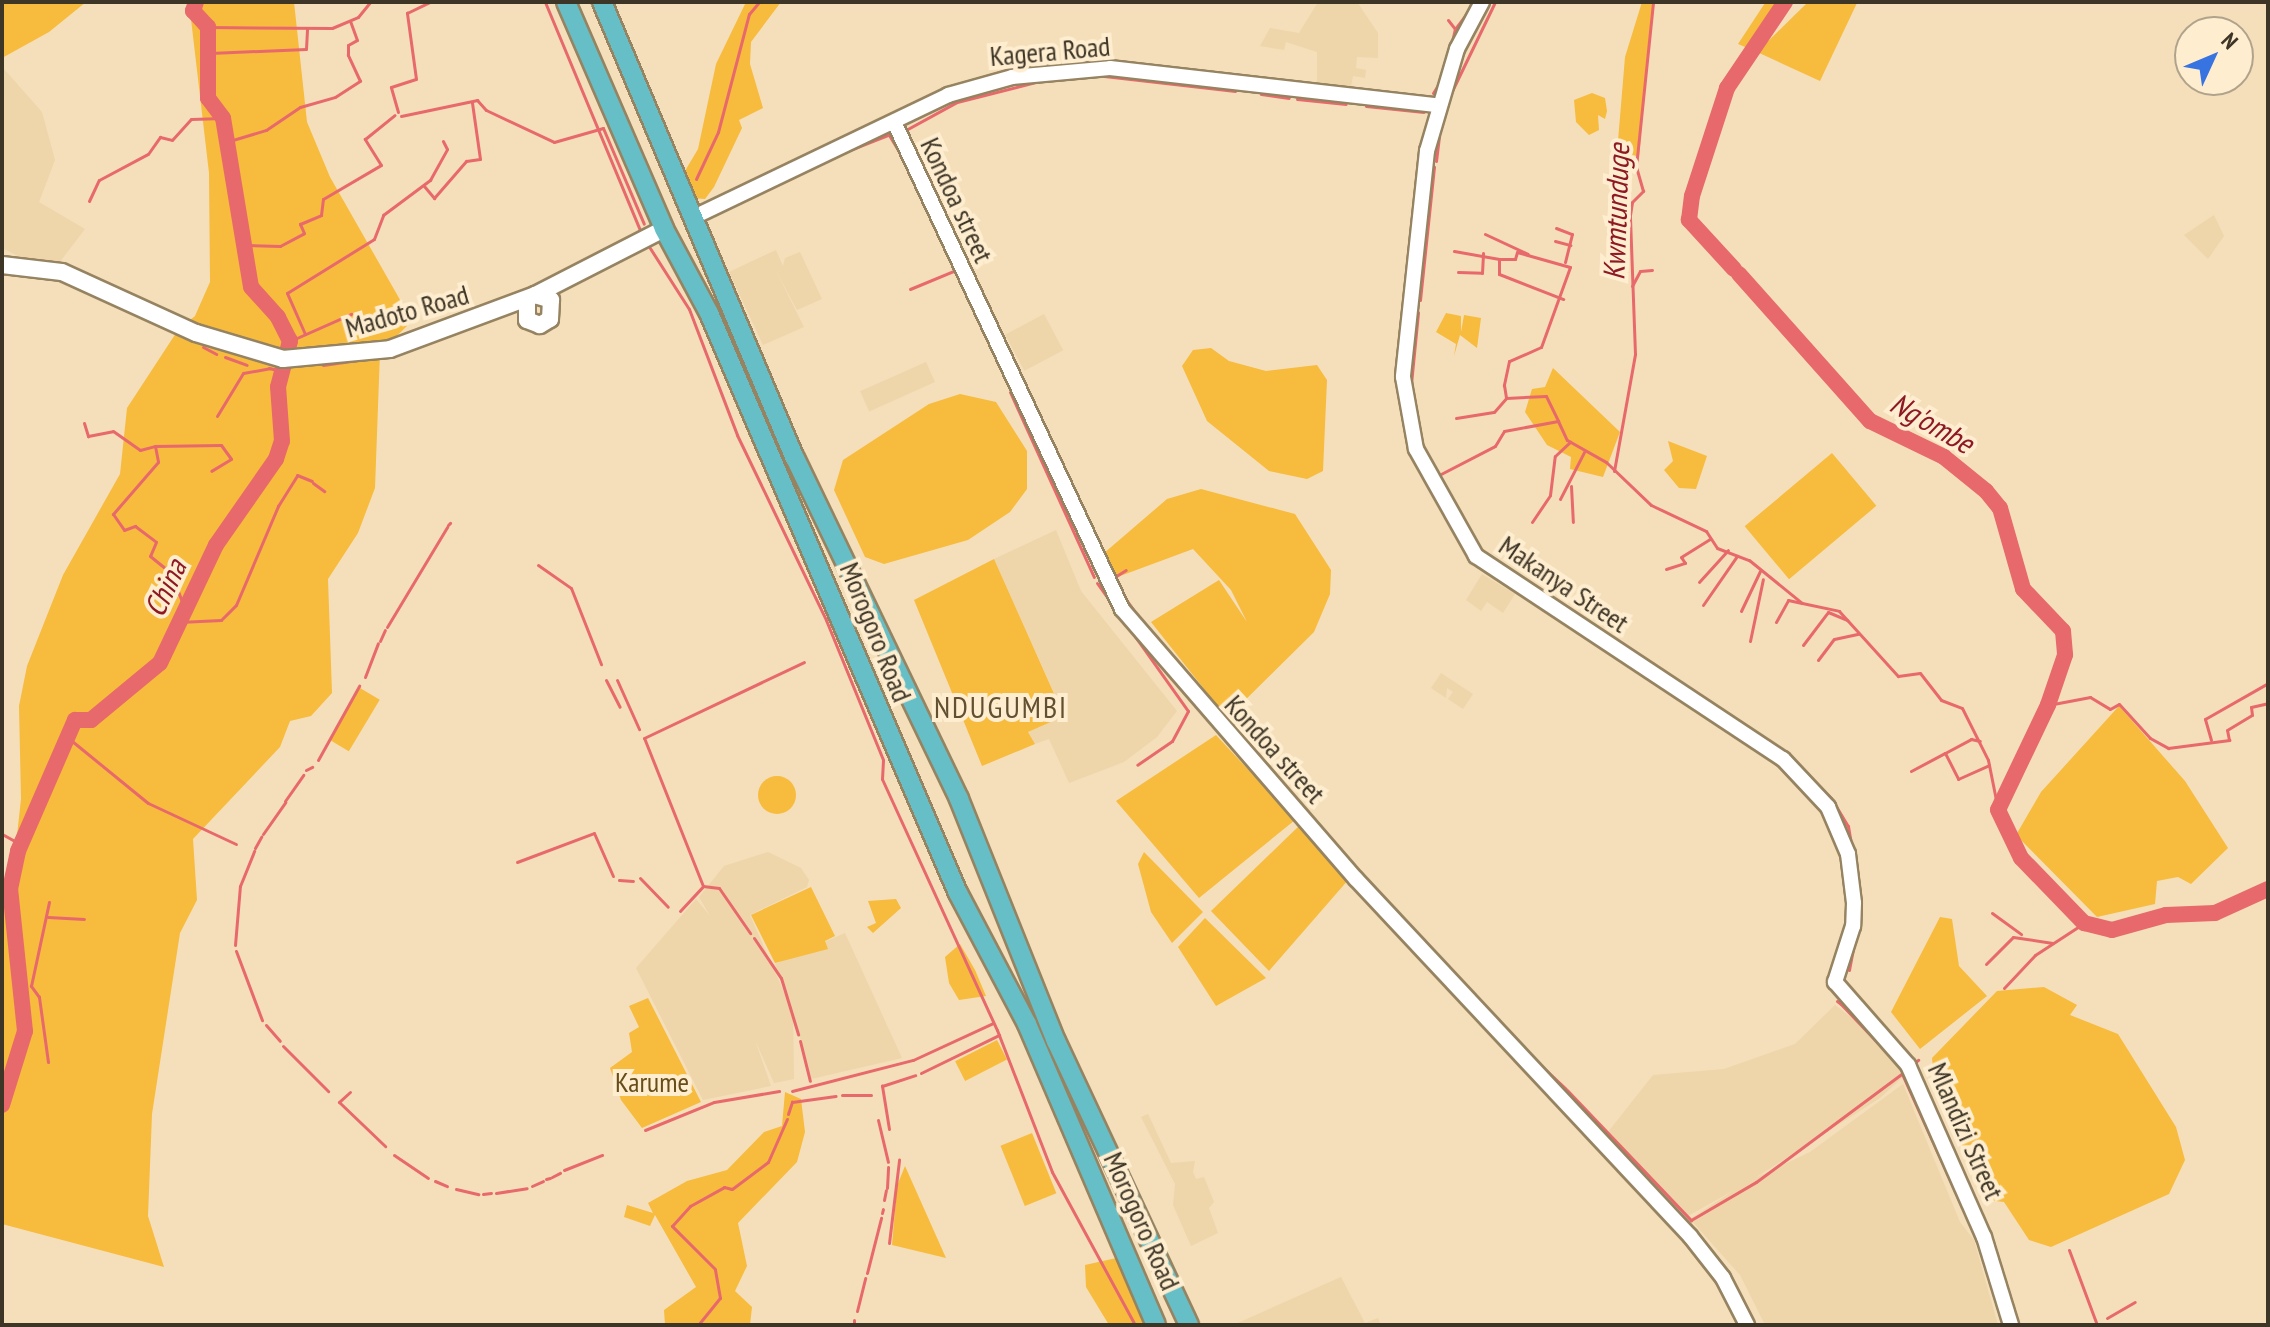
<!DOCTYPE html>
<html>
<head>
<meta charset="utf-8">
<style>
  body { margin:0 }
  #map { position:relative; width:2270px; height:1327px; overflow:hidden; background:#f4dfba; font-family:"PT Sans Narrow",sans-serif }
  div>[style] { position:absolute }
  .built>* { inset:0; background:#eed5aa; transform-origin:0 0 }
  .green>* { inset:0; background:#f7bb3e; transform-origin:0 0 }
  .round { border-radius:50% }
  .stream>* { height:3px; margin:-1.5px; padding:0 1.5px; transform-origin:1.5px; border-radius:1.5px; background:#e8696b }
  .river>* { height:16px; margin:-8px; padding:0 8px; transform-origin:8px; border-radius:8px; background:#e8696b }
  .roads { filter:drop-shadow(2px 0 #968361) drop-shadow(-2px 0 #968361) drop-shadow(0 2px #968361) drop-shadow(0 -2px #968361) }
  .tertiary>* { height:14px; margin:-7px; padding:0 7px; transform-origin:7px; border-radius:7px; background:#fff }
  .secondary>* { height:16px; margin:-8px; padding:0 8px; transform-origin:8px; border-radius:8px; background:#fff }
  .trunk>* { height:18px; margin:-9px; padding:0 9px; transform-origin:9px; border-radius:9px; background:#66bfc6 }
  span { translate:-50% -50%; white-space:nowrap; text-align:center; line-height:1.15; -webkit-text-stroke:8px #feedcf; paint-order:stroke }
  .street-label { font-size:28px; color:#3d3526 }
  .park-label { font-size:28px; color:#664d1a }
  .water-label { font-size:30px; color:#8d1925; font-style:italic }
  .neighbourhood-label { font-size:30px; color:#625030; letter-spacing:2px }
  .frame { position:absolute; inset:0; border:4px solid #3d3526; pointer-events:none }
  .north { position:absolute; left:2174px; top:16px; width:80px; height:80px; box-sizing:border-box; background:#feedcf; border:2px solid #b1a38b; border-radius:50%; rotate:46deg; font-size:22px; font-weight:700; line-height:32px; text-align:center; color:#3d3526 }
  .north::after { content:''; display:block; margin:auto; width:28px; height:36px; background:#3873e2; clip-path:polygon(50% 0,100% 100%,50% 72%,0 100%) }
</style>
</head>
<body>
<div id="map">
  <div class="built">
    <div style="clip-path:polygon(1318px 2px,1357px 2px,1378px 33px,1378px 58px,1357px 57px,1356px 68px,1366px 70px,1365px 78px,1353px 76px,1350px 91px,1317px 82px,1317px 52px,1286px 42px,1284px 50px,1260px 46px,1270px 28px,1299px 33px)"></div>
    <div style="clip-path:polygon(4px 69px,42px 112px,55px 160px,39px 202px,85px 229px,59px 263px,26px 260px,2px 248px)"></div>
    <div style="clip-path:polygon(2214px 215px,2224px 236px,2208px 259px,2184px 235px)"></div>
    <div style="clip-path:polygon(776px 250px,783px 266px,785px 258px,800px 252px,822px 299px,797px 310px,775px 269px,804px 327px,763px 345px,729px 272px)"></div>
    <div style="left:1044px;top:314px;width:41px;height:44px;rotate:62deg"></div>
    <div style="left:926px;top:362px;width:22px;height:72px;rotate:66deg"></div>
    <div style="clip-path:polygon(1056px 530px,1081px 591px,1177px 711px,1157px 737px,1124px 762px,1069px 783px,1049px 739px,1035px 744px,1028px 732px,1064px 715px,994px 559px)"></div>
    <div style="clip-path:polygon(1482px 574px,1515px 594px,1503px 613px,1487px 602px,1481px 611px,1466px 600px)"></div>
    <div style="clip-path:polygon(1441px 673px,1473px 694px,1463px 709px,1448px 699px,1453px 692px,1447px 688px,1446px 698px,1431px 688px)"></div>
    <div style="clip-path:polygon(768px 852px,801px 868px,809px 880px,807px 887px,750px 915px,791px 1008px,775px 964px,845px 933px,902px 1058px,811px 1079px,793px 1012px,794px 1079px,774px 1083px,755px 1040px,771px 1086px,703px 1100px,636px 968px,696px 899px,710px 916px,699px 897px,724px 866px)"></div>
    <div style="clip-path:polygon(1835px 1005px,1915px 1066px,1880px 1098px,1755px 1178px,1810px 1152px,1903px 1084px,1960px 1222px,1974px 1240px,1998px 1325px,1765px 1325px,1740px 1275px,1690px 1219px,1736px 1189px,1688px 1216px,1608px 1132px,1653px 1075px,1724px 1069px,1795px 1044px)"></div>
    <div style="clip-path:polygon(1148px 1114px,1171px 1163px,1195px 1161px,1193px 1172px,1196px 1179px,1204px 1177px,1214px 1202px,1209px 1208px,1218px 1233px,1191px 1246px,1173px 1205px,1175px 1184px,1141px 1117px)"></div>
    <div style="clip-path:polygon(1341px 1277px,1365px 1323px,1378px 1318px,1381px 1325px,1233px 1325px)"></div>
  </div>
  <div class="green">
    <div style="clip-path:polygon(2px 2px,86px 2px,49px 32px,2px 58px)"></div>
    <div style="clip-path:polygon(189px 2px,294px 2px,307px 122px,330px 177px,403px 305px,407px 326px,380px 352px,375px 488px,358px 533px,328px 579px,332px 693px,311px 716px,290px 721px,280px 747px,193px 839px,197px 900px,180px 933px,152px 1114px,148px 1216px,164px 1267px,2px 1224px,2px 884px,13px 872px,21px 799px,19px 706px,27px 666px,63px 575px,120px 474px,127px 408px,178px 330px,195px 316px,210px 282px,209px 173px)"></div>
    <div style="clip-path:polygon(746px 2px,781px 2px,751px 42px,750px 64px,763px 108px,739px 120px,742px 128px,714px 187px,705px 199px,691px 198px,682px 176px,698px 149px,716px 64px)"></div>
    <div style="clip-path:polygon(1642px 2px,1653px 2px,1639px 157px,1622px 151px,1618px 141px,1625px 57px)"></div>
    <div style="clip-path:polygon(1788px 2px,1752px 50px,1738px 44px,1765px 3px)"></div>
    <div style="clip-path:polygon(1808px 2px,1857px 3px,1820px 81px,1757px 52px)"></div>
    <div style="clip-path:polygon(1592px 93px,1605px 98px,1607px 111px,1605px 119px,1598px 115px,1599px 130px,1589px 135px,1576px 122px,1574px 100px)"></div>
    <div style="clip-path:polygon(1446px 313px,1461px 316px,1461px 332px,1464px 315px,1481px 318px,1477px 348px,1460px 335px,1454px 356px,1456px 344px,1436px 332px)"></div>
    <div style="clip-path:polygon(1211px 348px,1229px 361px,1266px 371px,1317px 365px,1327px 380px,1323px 471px,1307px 479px,1269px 471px,1207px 421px,1182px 366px,1193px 350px)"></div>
    <div style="clip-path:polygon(1553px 368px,1620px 432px,1603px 477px,1570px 469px,1571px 457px,1547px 445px,1525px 412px,1532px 389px,1545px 387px)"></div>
    <div style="clip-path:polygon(960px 394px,996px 402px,1027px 451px,1027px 489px,1010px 512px,968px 540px,884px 564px,865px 557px,834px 490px,843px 460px,929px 404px)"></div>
    <div style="clip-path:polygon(1668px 441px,1707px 456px,1696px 489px,1679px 488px,1664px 470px,1673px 461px)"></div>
    <div style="left:1832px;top:453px;width:69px;height:114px;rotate:50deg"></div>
    <div style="clip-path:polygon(1201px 489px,1295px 514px,1331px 570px,1330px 594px,1314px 632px,1227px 718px,1151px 622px,1219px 580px,1247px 622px,1231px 590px,1193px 549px,1112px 579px,1103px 554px,1167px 499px)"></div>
    <div style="clip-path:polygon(994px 559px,1064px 716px,1028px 732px,1035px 744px,982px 766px,914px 600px)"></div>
    <div style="left:360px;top:688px;width:23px;height:60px;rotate:31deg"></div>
    <div style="clip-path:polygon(2119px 706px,2185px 781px,2228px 848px,2191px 884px,2178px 877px,2157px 881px,2155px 904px,2097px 917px,2016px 835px,2041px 792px)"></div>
    <div style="clip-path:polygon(1216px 735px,1295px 820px,1199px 898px,1116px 801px)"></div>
    <div class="round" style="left:758px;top:776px;width:38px;height:38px"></div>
    <div style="clip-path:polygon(1300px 825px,1349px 879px,1269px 971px,1211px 911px)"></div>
    <div style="clip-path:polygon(1144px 852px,1203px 912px,1172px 943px,1151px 912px,1138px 864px)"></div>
    <div style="clip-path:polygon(811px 887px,835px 936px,825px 941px,828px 949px,775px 963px,751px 915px)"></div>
    <div style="clip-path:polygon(896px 899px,901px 908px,873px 933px,867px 927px,876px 923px,868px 901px)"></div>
    <div style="clip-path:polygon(1940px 917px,1952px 919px,1959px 966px,1987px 996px,1920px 1049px,1891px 1012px)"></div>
    <div style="clip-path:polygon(1205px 918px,1266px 978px,1216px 1006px,1178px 947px)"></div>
    <div style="clip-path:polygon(960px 944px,975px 970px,986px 996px,959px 1000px,949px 983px,945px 957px)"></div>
    <div style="clip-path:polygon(2044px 987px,2077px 1005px,2070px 1015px,2118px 1034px,2176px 1127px,2185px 1160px,2169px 1194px,2051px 1247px,2029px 1240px,2004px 1202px,1987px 1200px,1935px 1087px,1932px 1058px,1997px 991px)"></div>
    <div style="clip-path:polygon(648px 998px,701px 1102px,642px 1128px,621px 1100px,610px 1068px,632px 1052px,629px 1033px,639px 1027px,629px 1006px)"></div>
    <div style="left:997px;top:1040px;width:22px;height:47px;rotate:63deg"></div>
    <div style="clip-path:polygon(785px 1092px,801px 1099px,805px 1132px,797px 1162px,738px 1223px,747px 1266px,735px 1291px,752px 1307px,750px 1325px,665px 1325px,664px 1310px,696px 1287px,655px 1215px,650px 1226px,624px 1217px,627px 1205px,653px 1213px,648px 1203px,687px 1181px,727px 1170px,764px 1132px,782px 1126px)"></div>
    <div style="left:1032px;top:1133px;width:65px;height:34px;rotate:68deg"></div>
    <div style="clip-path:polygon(905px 1166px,946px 1258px,892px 1245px,897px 1186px)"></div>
    <div style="clip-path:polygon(1121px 1257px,1148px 1325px,1109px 1325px,1086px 1287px,1085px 1265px)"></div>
  </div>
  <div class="stream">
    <div style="left:545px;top:2px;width:252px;rotate:67.4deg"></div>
    <div style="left:1448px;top:20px;width:11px;rotate:52deg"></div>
    <div style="left:208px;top:27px;width:124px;rotate:0.5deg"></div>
    <div style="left:332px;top:28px;width:28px;rotate:-23deg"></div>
    <div style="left:358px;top:17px;width:19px;rotate:-51deg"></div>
    <div style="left:1450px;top:50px;width:22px;rotate:-77deg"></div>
    <div style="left:1455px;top:29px;width:26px;rotate:-53deg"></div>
    <div style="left:210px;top:53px;width:96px;rotate:-2.4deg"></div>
    <div style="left:306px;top:49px;width:21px;rotate:-87deg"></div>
    <div style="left:1037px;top:67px;width:51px;rotate:-4.5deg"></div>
    <div style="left:1104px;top:76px;width:132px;rotate:6.5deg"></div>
    <div style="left:1433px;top:93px;width:15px;rotate:-58deg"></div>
    <div style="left:1261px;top:94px;width:28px;rotate:8deg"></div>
    <div style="left:1450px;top:95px;width:103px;rotate:-64.2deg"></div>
    <div style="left:1297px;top:99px;width:49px;rotate:5.8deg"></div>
    <div style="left:1366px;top:106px;width:58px;rotate:5.9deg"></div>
    <div style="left:398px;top:112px;width:26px;rotate:-106deg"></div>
    <div style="left:391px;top:87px;width:26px;rotate:-18deg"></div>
    <div style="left:416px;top:79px;width:67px;rotate:-97.8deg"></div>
    <div style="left:407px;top:13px;width:25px;rotate:-26deg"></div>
    <div style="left:401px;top:116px;width:78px;rotate:-11.9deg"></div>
    <div style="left:477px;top:100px;width:13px;rotate:48deg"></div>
    <div style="left:486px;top:110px;width:75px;rotate:25.2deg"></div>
    <div style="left:554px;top:142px;width:51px;rotate:-15.9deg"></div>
    <div style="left:603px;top:128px;width:104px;rotate:66.9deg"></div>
    <div style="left:904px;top:131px;width:60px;rotate:-28.7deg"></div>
    <div style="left:957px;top:102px;width:86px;rotate:-14.2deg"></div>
    <div style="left:847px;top:135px;width:29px;rotate:-25deg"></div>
    <div style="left:889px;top:135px;width:33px;rotate:59deg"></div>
    <div style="left:226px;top:142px;width:42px;rotate:-16.7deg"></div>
    <div style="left:266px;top:130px;width:41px;rotate:-34.1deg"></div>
    <div style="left:300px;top:107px;width:36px;rotate:-16deg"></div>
    <div style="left:335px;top:97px;width:30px;rotate:-33deg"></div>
    <div style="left:360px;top:81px;width:29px;rotate:-115deg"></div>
    <div style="left:348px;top:55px;width:10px;rotate:-90deg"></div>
    <div style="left:348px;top:45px;width:10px;rotate:-29deg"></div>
    <div style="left:357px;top:40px;width:20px;rotate:-110deg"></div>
    <div style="left:832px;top:142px;width:8px;rotate:-23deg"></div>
    <div style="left:809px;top:153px;width:8px;rotate:-30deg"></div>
    <div style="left:842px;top:153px;width:49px;rotate:-21.4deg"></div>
    <div style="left:1436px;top:161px;width:25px;rotate:-83deg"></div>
    <div style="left:791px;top:162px;width:13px;rotate:-29deg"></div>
    <div style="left:696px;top:179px;width:52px;rotate:-64.9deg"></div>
    <div style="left:718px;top:132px;width:122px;rotate:-75.3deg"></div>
    <div style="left:749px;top:14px;width:16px;rotate:-50deg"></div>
    <div style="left:424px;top:186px;width:16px;rotate:50deg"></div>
    <div style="left:434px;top:198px;width:49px;rotate:-49.1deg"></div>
    <div style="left:466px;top:161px;width:14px;rotate:-8deg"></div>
    <div style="left:480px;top:159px;width:57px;rotate:-98.1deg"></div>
    <div style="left:89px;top:201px;width:23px;rotate:-65deg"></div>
    <div style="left:99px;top:180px;width:55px;rotate:-28deg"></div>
    <div style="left:148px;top:154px;width:21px;rotate:-55deg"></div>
    <div style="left:160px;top:137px;width:12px;rotate:14deg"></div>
    <div style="left:172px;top:140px;width:28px;rotate:-48deg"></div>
    <div style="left:191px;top:119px;width:32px;rotate:-2deg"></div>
    <div style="left:1556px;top:228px;width:17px;rotate:21deg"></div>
    <div style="left:1572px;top:234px;width:29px;rotate:104deg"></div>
    <div style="left:1485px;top:234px;width:47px;rotate:24.9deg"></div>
    <div style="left:1555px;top:241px;width:16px;rotate:15deg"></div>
    <div style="left:248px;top:245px;width:32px;rotate:2deg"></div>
    <div style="left:280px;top:246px;width:27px;rotate:-28deg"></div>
    <div style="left:304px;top:233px;width:10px;rotate:-114deg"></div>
    <div style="left:300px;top:224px;width:23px;rotate:-23deg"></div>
    <div style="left:321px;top:215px;width:16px;rotate:-83deg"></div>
    <div style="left:323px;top:199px;width:67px;rotate:-30.4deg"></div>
    <div style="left:381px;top:165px;width:31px;rotate:-122deg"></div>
    <div style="left:365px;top:139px;width:38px;rotate:-39deg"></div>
    <div style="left:648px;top:245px;width:76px;rotate:57.4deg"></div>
    <div style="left:689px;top:309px;width:135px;rotate:69.1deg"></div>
    <div style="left:737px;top:435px;width:205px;rotate:64.3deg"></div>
    <div style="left:826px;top:620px;width:151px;rotate:67.8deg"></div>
    <div style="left:883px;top:760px;width:19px;rotate:93deg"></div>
    <div style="left:882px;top:779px;width:276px;rotate:65.4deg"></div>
    <div style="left:997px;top:1030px;width:152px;rotate:68.8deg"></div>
    <div style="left:1052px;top:1172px;width:174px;rotate:61.5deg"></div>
    <div style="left:1454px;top:251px;width:46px;rotate:10.1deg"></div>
    <div style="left:1499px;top:259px;width:15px;rotate:90deg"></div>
    <div style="left:1499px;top:274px;width:69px;rotate:21.3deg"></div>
    <div style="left:1499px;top:259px;width:16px"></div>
    <div style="left:1515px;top:259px;width:7px;rotate:-74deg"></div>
    <div style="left:1517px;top:252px;width:55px;rotate:15.8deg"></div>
    <div style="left:1570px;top:267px;width:85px;rotate:109.9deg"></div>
    <div style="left:1541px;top:347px;width:35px;rotate:156deg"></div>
    <div style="left:1509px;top:361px;width:25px;rotate:102deg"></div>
    <div style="left:1504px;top:385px;width:13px;rotate:81deg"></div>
    <div style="left:1506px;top:398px;width:40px;rotate:-2.9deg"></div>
    <div style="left:1546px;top:396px;width:28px;rotate:64deg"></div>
    <div style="left:1458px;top:272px;width:24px;rotate:2deg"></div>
    <div style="left:1482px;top:273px;width:20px;rotate:-87deg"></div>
    <div style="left:1632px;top:286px;width:17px;rotate:-62deg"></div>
    <div style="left:1640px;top:271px;width:12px;rotate:-5deg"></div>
    <div style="left:910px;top:289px;width:52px;rotate:-22.6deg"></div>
    <div style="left:126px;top:293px;width:36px;rotate:24deg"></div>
    <div style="left:1420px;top:300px;width:134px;rotate:-84deg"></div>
    <div style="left:305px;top:334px;width:45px;rotate:-113.7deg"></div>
    <div style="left:287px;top:293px;width:102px;rotate:-31.8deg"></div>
    <div style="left:374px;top:239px;width:26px;rotate:-69deg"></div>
    <div style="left:383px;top:215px;width:59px;rotate:-36.7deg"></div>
    <div style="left:430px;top:180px;width:35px;rotate:-61deg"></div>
    <div style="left:447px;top:149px;width:9px;rotate:-117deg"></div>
    <div style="left:290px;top:341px;width:67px;rotate:-23.9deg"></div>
    <div style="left:203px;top:347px;width:15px;rotate:28deg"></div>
    <div style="left:271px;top:347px;width:28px;rotate:6deg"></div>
    <div style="left:225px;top:357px;width:23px;rotate:20deg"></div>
    <div style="left:323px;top:365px;width:42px;rotate:-8.1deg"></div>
    <div style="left:269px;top:368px;width:13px;rotate:13deg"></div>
    <div style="left:1411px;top:384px;width:72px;rotate:-84.4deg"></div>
    <div style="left:1010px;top:392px;width:203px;rotate:65.6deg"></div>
    <div style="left:217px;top:416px;width:50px;rotate:-58.8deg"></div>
    <div style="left:243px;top:373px;width:27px;rotate:-10deg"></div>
    <div style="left:1456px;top:418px;width:38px;rotate:-9deg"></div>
    <div style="left:1494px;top:412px;width:18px;rotate:-49deg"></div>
    <div style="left:84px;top:423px;width:14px;rotate:73deg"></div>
    <div style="left:88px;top:436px;width:25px;rotate:-11deg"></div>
    <div style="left:113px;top:431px;width:33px;rotate:35deg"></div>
    <div style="left:140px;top:450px;width:16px;rotate:-15deg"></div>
    <div style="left:155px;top:446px;width:16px;rotate:79deg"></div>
    <div style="left:158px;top:462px;width:69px;rotate:130.9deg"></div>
    <div style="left:113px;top:514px;width:19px;rotate:55deg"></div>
    <div style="left:124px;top:530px;width:12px;rotate:-20deg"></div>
    <div style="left:135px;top:526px;width:26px;rotate:37deg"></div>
    <div style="left:156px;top:542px;width:15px;rotate:113deg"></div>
    <div style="left:150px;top:556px;width:27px;rotate:39deg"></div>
    <div style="left:171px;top:573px;width:39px;rotate:69deg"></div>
    <div style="left:155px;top:446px;width:66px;rotate:-0.9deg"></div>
    <div style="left:221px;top:445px;width:17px;rotate:54deg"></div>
    <div style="left:231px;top:459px;width:23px;rotate:149deg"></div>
    <div style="left:1614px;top:471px;width:119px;rotate:-79.8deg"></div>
    <div style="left:1635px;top:354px;width:139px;rotate:-92.1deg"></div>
    <div style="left:1630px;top:215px;width:13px;rotate:-81deg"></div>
    <div style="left:1632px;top:202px;width:16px;rotate:-45deg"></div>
    <div style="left:1643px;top:191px;width:25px;rotate:-106deg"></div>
    <div style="left:1636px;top:167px;width:166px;rotate:-84.1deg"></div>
    <div style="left:1437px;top:476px;width:65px;rotate:-27.3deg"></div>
    <div style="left:1495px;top:446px;width:17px;rotate:-59deg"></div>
    <div style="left:1504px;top:431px;width:55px;rotate:-10.5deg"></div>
    <div style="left:1558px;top:421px;width:21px;rotate:65deg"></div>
    <div style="left:1567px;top:440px;width:45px;rotate:29.4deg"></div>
    <div style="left:1606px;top:462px;width:62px;rotate:43.7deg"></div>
    <div style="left:1651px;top:505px;width:61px;rotate:25.3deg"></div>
    <div style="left:1706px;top:531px;width:20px;rotate:57deg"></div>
    <div style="left:1717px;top:548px;width:34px;rotate:21deg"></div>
    <div style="left:1749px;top:560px;width:68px;rotate:39.1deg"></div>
    <div style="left:1802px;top:603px;width:38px;rotate:12deg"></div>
    <div style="left:1839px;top:611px;width:88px;rotate:47.8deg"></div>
    <div style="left:1898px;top:676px;width:22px;rotate:-8deg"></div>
    <div style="left:1920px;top:673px;width:34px;rotate:52deg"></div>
    <div style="left:1941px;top:700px;width:22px;rotate:21deg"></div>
    <div style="left:1962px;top:708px;width:58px;rotate:63.4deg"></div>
    <div style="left:1988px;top:760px;width:51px;rotate:78.7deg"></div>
    <div style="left:313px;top:483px;width:14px;rotate:36deg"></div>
    <div style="left:1571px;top:486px;width:36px;rotate:87deg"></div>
    <div style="left:1560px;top:499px;width:53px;rotate:-62.9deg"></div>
    <div style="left:1532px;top:522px;width:32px;rotate:-56deg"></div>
    <div style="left:1550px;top:495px;width:39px;rotate:-83deg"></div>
    <div style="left:1555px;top:456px;width:21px;rotate:-43deg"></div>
    <div style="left:448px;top:525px;width:3px;rotate:-45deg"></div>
    <div style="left:538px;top:565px;width:40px;rotate:34.9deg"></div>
    <div style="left:571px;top:588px;width:82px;rotate:68.5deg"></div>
    <div style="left:1666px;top:569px;width:20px;rotate:-18deg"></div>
    <div style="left:1685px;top:563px;width:7px;rotate:-124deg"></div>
    <div style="left:1681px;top:557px;width:34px;rotate:-32deg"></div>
    <div style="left:1113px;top:578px;width:15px;rotate:-32deg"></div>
    <div style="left:1699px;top:582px;width:43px;rotate:-47.8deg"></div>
    <div style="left:1097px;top:583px;width:157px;rotate:54.6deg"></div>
    <div style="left:1188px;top:711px;width:34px;rotate:118deg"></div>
    <div style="left:1172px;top:741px;width:42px;rotate:145.6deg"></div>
    <div style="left:1125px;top:598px;width:24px;rotate:55deg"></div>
    <div style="left:1703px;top:605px;width:60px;rotate:-55.2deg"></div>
    <div style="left:1741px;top:611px;width:44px;rotate:-64.6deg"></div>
    <div style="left:179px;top:622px;width:42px;rotate:-2.7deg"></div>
    <div style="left:221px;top:620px;width:21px;rotate:-45deg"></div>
    <div style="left:236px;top:605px;width:108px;rotate:-67deg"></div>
    <div style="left:278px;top:506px;width:36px;rotate:-58deg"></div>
    <div style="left:297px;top:475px;width:16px;rotate:22deg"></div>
    <div style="left:1776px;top:622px;width:25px;rotate:-61deg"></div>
    <div style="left:1788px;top:600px;width:14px;rotate:12deg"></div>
    <div style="left:387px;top:627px;width:117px;rotate:-59deg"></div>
    <div style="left:380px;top:641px;width:12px;rotate:-66deg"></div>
    <div style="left:1750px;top:641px;width:63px;rotate:-78.2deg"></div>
    <div style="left:1803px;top:645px;width:41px;rotate:-52.9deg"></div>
    <div style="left:1828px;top:612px;width:21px;rotate:23deg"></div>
    <div style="left:1818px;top:660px;width:26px;rotate:-53deg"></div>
    <div style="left:1834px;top:639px;width:25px;rotate:-12deg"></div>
    <div style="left:365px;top:677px;width:36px;rotate:-69deg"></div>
    <div style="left:606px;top:680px;width:30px;rotate:63deg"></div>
    <div style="left:617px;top:680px;width:54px;rotate:65.8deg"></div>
    <div style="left:2048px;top:705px;width:43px;rotate:-10.8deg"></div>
    <div style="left:2090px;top:697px;width:23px;rotate:31deg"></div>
    <div style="left:2110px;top:709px;width:10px;rotate:-29deg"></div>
    <div style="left:2119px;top:704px;width:46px;rotate:47.6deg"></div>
    <div style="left:2150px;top:738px;width:21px;rotate:29deg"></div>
    <div style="left:2168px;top:748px;width:62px;rotate:-7.5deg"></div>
    <div style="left:2229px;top:740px;width:10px;rotate:-101deg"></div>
    <div style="left:2227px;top:730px;width:29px;rotate:-31deg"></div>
    <div style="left:2252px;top:715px;width:8px;rotate:-97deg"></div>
    <div style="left:2251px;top:707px;width:17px;rotate:-13deg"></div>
    <div style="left:67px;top:737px;width:104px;rotate:39.2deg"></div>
    <div style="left:148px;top:803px;width:97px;rotate:25deg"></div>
    <div style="left:2211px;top:740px;width:22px;rotate:-106deg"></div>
    <div style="left:2205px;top:719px;width:73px;rotate:-29.7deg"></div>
    <div style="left:1945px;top:753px;width:30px;rotate:-28deg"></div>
    <div style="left:1971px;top:739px;width:9px;rotate:13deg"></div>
    <div style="left:318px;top:760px;width:85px;rotate:-61deg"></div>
    <div style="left:1798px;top:766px;width:46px;rotate:44.1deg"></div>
    <div style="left:1831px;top:798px;width:33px;rotate:59deg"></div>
    <div style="left:1848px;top:826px;width:60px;rotate:80.4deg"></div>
    <div style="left:306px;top:770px;width:7px;rotate:-27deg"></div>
    <div style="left:1911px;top:771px;width:38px;rotate:-28deg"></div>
    <div style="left:1945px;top:753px;width:29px;rotate:63deg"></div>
    <div style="left:1958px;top:779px;width:34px;rotate:-24deg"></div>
    <div style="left:285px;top:801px;width:32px;rotate:-55deg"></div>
    <div style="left:2px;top:834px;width:23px;rotate:29deg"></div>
    <div style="left:263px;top:834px;width:39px;rotate:-55deg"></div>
    <div style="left:255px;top:848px;width:13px;rotate:-61deg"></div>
    <div style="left:517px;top:862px;width:82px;rotate:-20.6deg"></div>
    <div style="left:594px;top:833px;width:47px;rotate:66.2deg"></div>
    <div style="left:640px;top:878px;width:40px;rotate:46deg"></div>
    <div style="left:619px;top:880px;width:14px;rotate:4deg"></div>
    <div style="left:703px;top:886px;width:159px;rotate:-111.7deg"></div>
    <div style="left:644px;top:738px;width:177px;rotate:-25.4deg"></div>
    <div style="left:680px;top:911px;width:34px;rotate:-47deg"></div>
    <div style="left:703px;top:886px;width:16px;rotate:7deg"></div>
    <div style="left:719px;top:888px;width:55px;rotate:55.4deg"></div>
    <div style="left:1992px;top:913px;width:36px;rotate:36deg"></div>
    <div style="left:48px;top:917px;width:36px;rotate:3deg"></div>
    <div style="left:754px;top:938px;width:48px;rotate:56deg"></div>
    <div style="left:781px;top:978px;width:59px;rotate:73.1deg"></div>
    <div style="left:235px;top:945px;width:59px;rotate:-85.2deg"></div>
    <div style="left:240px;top:886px;width:38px;rotate:-68deg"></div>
    <div style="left:236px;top:951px;width:74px;rotate:69.4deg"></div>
    <div style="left:1986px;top:964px;width:38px;rotate:-45deg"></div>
    <div style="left:2013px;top:937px;width:40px;rotate:8.5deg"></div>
    <div style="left:1849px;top:970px;width:59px;rotate:-79.3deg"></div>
    <div style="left:2004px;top:988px;width:45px;rotate:-46.8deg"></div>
    <div style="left:2035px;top:955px;width:59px;rotate:-33.1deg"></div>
    <div style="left:1837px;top:1001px;width:20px;rotate:37deg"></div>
    <div style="left:1839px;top:1002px;width:81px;rotate:46.5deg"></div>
    <div style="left:266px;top:1025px;width:21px;rotate:49deg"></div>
    <div style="left:800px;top:1041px;width:41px;rotate:76deg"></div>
    <div style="left:283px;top:1046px;width:64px;rotate:45deg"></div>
    <div style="left:1533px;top:1058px;width:45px;rotate:43.2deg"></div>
    <div style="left:48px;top:1062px;width:66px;rotate:-97.9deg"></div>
    <div style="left:39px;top:997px;width:14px;rotate:-126deg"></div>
    <div style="left:31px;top:986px;width:86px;rotate:-77.9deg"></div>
    <div style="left:1911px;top:1065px;width:9px;rotate:-36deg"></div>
    <div style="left:921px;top:1073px;width:87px;rotate:-26deg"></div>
    <div style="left:1902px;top:1074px;width:192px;rotate:65.7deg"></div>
    <div style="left:1567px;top:1090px;width:180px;rotate:46.4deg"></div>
    <div style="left:1691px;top:1220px;width:75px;rotate:-30.3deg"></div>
    <div style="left:1756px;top:1182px;width:184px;rotate:-36.6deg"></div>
    <div style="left:792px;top:1091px;width:125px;rotate:-14.4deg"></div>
    <div style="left:913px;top:1060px;width:88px;rotate:-24.8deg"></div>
    <div style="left:350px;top:1092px;width:15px;rotate:138deg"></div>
    <div style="left:339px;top:1102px;width:64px;rotate:43.7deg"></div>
    <div style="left:842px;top:1095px;width:29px"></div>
    <div style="left:788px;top:1114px;width:13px;rotate:-72deg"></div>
    <div style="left:792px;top:1102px;width:44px;rotate:-7.8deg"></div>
    <div style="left:878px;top:1120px;width:43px;rotate:76.6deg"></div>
    <div style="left:889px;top:1129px;width:44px;rotate:-99.2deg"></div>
    <div style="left:882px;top:1086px;width:35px;rotate:-18deg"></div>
    <div style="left:645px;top:1130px;width:74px;rotate:-22.1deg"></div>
    <div style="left:714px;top:1102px;width:66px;rotate:-9.6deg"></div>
    <div style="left:394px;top:1155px;width:41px;rotate:34.1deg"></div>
    <div style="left:564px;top:1170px;width:41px;rotate:-21.5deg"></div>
    <div style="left:552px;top:1177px;width:9px;rotate:-27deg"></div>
    <div style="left:546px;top:1179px;width:4px;rotate:-14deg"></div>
    <div style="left:435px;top:1181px;width:13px;rotate:23deg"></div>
    <div style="left:532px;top:1186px;width:12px;rotate:-24deg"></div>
    <div style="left:887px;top:1188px;width:21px;rotate:-87deg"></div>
    <div style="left:456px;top:1189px;width:23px;rotate:13deg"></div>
    <div style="left:496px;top:1193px;width:31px;rotate:-9deg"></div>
    <div style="left:483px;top:1194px;width:8px;rotate:-7deg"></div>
    <div style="left:884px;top:1200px;width:10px;rotate:-79deg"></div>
    <div style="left:882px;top:1213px;width:4px;rotate:-76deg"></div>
    <div style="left:889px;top:1243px;width:84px;rotate:-83.1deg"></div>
    <div style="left:2069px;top:1250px;width:80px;rotate:69.5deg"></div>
    <div style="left:867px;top:1273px;width:57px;rotate:-75.7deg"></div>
    <div style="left:857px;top:1311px;width:34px;rotate:-76deg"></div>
    <div style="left:2107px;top:1318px;width:32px;rotate:-30deg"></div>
    <div style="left:698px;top:1325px;width:35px;rotate:-51deg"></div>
    <div style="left:720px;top:1298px;width:29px;rotate:-100deg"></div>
    <div style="left:715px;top:1269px;width:61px;rotate:-135deg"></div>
    <div style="left:672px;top:1226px;width:27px;rotate:-48deg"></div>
    <div style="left:690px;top:1206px;width:39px;rotate:-29deg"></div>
    <div style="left:724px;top:1187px;width:8px;rotate:14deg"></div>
    <div style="left:732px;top:1189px;width:45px;rotate:-36.9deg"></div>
    <div style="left:768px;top:1162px;width:47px;rotate:-66.2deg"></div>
    <div style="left:854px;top:1325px;width:5px;rotate:-90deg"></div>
  </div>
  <div class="river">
    <div style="left:1734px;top:269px;width:67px;rotate:-132.6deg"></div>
    <div style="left:1689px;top:220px;width:24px;rotate:-83deg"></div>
    <div style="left:1692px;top:196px;width:114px;rotate:-72deg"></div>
    <div style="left:1727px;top:88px;width:104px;rotate:-56deg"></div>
    <div style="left:1739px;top:274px;width:197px;rotate:48.3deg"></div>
    <div style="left:1870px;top:421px;width:82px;rotate:25.9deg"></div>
    <div style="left:1944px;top:457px;width:54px;rotate:39deg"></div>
    <div style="left:1986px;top:491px;width:22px;rotate:51deg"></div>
    <div style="left:2000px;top:508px;width:84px;rotate:74.1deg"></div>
    <div style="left:2023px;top:589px;width:58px;rotate:46.4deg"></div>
    <div style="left:2063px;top:631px;width:24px;rotate:85deg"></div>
    <div style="left:2065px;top:655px;width:53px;rotate:108.8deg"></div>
    <div style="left:2048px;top:705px;width:116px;rotate:115.5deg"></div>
    <div style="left:1998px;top:810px;width:53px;rotate:64.4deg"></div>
    <div style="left:2021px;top:858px;width:91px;rotate:45.9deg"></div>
    <div style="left:2084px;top:923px;width:29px;rotate:14deg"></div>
    <div style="left:2112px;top:930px;width:56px;rotate:-15.5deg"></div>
    <div style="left:2166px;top:915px;width:49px;rotate:-2.3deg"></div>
    <div style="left:2215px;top:913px;width:58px;rotate:-24.4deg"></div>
    <div style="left:2px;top:1105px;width:77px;rotate:-72.7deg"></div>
    <div style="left:25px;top:1031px;width:143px;rotate:-96deg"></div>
    <div style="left:10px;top:889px;width:39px;rotate:-78deg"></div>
    <div style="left:18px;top:851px;width:143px;rotate:-66.5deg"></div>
    <div style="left:75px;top:720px;width:16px"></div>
    <div style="left:91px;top:720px;width:89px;rotate:-39.6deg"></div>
    <div style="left:160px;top:663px;width:131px;rotate:-64.6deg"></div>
    <div style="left:216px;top:545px;width:105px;rotate:-55.1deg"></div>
    <div style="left:276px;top:459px;width:19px;rotate:-72deg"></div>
    <div style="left:282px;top:441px;width:54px;rotate:-94.2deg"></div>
    <div style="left:278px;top:387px;width:48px;rotate:-75.4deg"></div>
    <div style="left:290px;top:341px;width:27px;rotate:-117deg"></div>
    <div style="left:278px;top:317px;width:40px;rotate:-132deg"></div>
    <div style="left:251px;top:287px;width:171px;rotate:-99.4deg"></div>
    <div style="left:223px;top:118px;width:25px;rotate:-127deg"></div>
    <div style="left:208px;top:98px;width:71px;rotate:-90deg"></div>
    <div style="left:208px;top:27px;width:22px;rotate:-133deg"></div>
    <div style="left:193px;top:11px;width:9px;rotate:-72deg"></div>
  </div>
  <div class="roads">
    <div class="tertiary">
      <div style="left:1482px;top:2px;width:53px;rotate:118deg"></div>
      <div style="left:1457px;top:49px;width:106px;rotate:106.4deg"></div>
      <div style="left:1427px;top:151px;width:227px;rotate:96.1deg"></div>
      <div style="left:1403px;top:377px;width:73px;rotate:79.8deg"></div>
      <div style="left:1416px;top:449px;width:123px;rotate:60.7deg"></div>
      <div style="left:1476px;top:556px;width:368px;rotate:33.5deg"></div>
      <div style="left:1783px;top:759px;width:66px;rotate:46.8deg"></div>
      <div style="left:1828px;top:807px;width:51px;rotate:66.9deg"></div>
      <div style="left:1848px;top:854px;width:49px;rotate:83deg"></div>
      <div style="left:1854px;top:903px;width:23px;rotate:92deg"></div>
      <div style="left:1853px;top:926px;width:59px;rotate:107.8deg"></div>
      <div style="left:1835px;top:982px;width:111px;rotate:48.7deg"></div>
      <div style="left:1908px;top:1065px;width:188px;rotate:66.2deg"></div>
      <div style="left:1984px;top:1237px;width:92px;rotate:72.9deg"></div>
      <div style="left:894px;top:122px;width:538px;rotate:64.91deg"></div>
      <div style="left:1122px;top:609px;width:357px;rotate:49.1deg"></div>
      <div style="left:1356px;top:879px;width:489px;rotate:46.9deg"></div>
      <div style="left:1690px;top:1236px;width:53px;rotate:51.8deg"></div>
      <div style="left:1723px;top:1278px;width:53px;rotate:62.9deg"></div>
      <div style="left:696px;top:216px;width:280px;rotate:-25.6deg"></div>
      <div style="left:948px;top:95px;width:66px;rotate:-15.7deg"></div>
      <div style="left:1012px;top:77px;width:98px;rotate:-5.2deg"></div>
      <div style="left:1110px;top:68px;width:328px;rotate:6.5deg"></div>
    </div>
    <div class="secondary">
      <div style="left:2px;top:265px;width:60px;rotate:6.7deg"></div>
      <div style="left:62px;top:272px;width:147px;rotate:24.5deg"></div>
      <div style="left:196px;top:333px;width:91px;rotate:16.6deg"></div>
      <div style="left:283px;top:359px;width:107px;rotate:-5.3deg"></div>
      <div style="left:390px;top:349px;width:155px;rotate:-20.4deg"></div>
      <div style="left:535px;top:295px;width:17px;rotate:17deg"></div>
      <div style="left:551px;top:300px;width:19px;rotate:93deg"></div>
      <div style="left:550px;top:319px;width:12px;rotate:149deg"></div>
      <div style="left:540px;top:325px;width:14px;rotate:-159deg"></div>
      <div style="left:527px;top:320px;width:21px;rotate:-90deg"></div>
      <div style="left:535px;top:295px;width:145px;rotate:-27.1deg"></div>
    </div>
    <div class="trunk">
      <div style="left:566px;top:2px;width:247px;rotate:66.6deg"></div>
      <div style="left:664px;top:229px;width:95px;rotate:61.8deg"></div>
      <div style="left:709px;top:313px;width:631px;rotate:66.77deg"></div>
      <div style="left:958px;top:893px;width:148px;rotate:62.2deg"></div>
      <div style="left:1027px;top:1024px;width:327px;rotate:66.8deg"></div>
      <div style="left:602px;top:2px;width:495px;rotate:67.1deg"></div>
      <div style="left:795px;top:458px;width:378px;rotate:64.3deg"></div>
      <div style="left:959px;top:799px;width:261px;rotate:68.2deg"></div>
      <div style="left:1056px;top:1041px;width:314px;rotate:64.9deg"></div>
    </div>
  </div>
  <div class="street-label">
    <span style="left:1050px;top:51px;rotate:-5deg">Kagera Road</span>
    <span style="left:957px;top:200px;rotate:65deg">Kondoa street</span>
    <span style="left:407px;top:311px;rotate:-16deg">Madoto Road</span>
    <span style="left:1564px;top:584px;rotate:34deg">Makanya Street</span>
    <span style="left:876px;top:632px;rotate:68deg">Morogoro Road</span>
    <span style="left:1275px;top:749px;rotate:48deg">Kondoa street</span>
    <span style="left:1966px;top:1131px;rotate:66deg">Mlandizi Street</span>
    <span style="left:1142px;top:1221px;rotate:66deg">Morogoro Road</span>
  </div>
  <div class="park-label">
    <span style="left:652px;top:1082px">Karume</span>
  </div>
  <div class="water-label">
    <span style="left:1616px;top:212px;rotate:-88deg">Kwmtunduge</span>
    <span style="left:1932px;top:423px;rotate:30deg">Ng'ombe</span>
    <span style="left:165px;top:588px;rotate:-65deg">China</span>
  </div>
  <div class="neighbourhood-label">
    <span style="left:1001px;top:707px">NDUGUMBI</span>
  </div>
  <div class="frame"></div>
  <div class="north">N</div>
</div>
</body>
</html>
